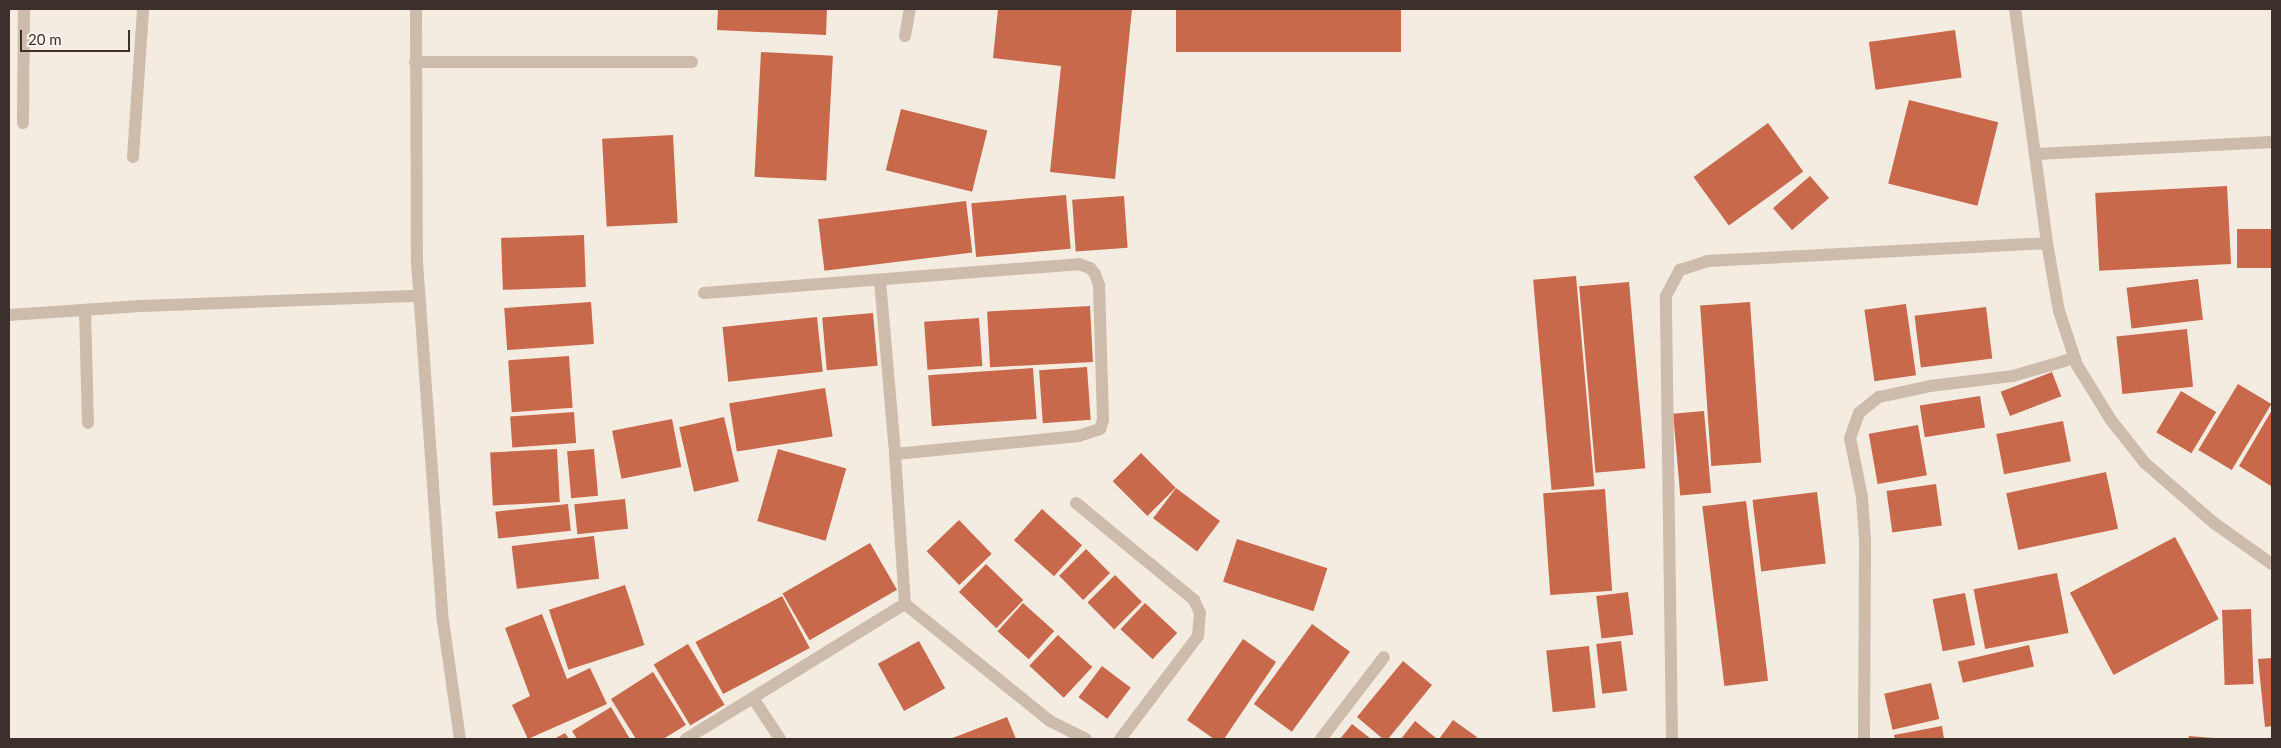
<!DOCTYPE html>
<html>
<head>
<meta charset="utf-8">
<style>
  body { margin:0 }
  #map { position:relative; width:2281px; height:748px; overflow:hidden; background:#f4ebe1; font-family:Lato,sans-serif }
  div>[style] { position:absolute }
  .building>* { inset:0; background:#c8694b; transform-origin:0 0 }
  .service>* { height:12px; margin:-6px; padding:0 6px; transform-origin:6px; border-radius:6px; background:#cdbbac }
  .minor>* { height:12px; margin:-6px; padding:0 6px; transform-origin:6px; border-radius:6px; background:#cdbbac }
  .tertiary>* { height:12px; margin:-6px; padding:0 6px; transform-origin:6px; border-radius:6px; background:#cdbbac }
  span { translate:-50% -50%; white-space:nowrap; text-align:center; line-height:1.15; -webkit-text-stroke:4.5px #fbf5ee; paint-order:stroke }
  .frame { position:absolute; inset:0; border:10px solid #3b302b; pointer-events:none }
  .scale { position:absolute; left:20px; top:30px; width:110px; height:22px; box-sizing:border-box; border:2px solid #3b302b; border-top:0; padding-left:6px; font-size:15px; line-height:18px; white-space:nowrap; color:#3b302b; -webkit-text-stroke:4px #fbf5ee; paint-order:stroke }
</style>
</head>
<body>
<div id="map">
  <div class="building">
    <div style="clip-path:polygon(718px 9px,827px 9px,826px 35px,717px 30px)"></div>
    <div style="clip-path:polygon(998px 9px,1132px 9px,1115px 179px,1050px 172px,1061px 66px,993px 58px)"></div>
    <div style="left:1176px;top:9px;width:225px;height:43px"></div>
    <div style="left:1955px;top:30px;width:48px;height:87px;rotate:82deg"></div>
    <div style="left:761px;top:52px;width:72px;height:125px;rotate:3deg"></div>
    <div style="left:1909px;top:100px;width:92px;height:86px;rotate:14deg"></div>
    <div style="left:901px;top:109px;width:89px;height:63px;rotate:14deg"></div>
    <div style="left:1768px;top:123px;width:60px;height:92px;rotate:54deg"></div>
    <div style="left:673px;top:135px;width:88px;height:71px;rotate:87deg"></div>
    <div style="left:1810px;top:176px;width:29px;height:49px;rotate:49deg"></div>
    <div style="left:2227px;top:186px;width:78px;height:132px;rotate:87deg"></div>
    <div style="left:1066px;top:195px;width:54px;height:95px;rotate:85deg"></div>
    <div style="left:1124px;top:196px;width:52px;height:52px;rotate:86deg"></div>
    <div style="left:966px;top:201px;width:52px;height:149px;rotate:83deg"></div>
    <div style="left:2272px;top:229px;width:39px;height:35px;rotate:90deg"></div>
    <div style="left:584px;top:235px;width:52px;height:83px;rotate:88deg"></div>
    <div style="left:1576px;top:276px;width:211px;height:43px;rotate:85deg"></div>
    <div style="left:2198px;top:279px;width:41px;height:72px;rotate:83deg"></div>
    <div style="left:1629px;top:282px;width:187px;height:50px;rotate:85deg"></div>
    <div style="left:591px;top:302px;width:42px;height:87px;rotate:86deg"></div>
    <div style="left:1750px;top:302px;width:161px;height:50px;rotate:86deg"></div>
    <div style="left:1906px;top:304px;width:72px;height:42px;rotate:82deg"></div>
    <div style="left:1090px;top:306px;width:56px;height:103px;rotate:87deg"></div>
    <div style="left:1986px;top:307px;width:52px;height:72px;rotate:83deg"></div>
    <div style="left:873px;top:313px;width:53px;height:51px;rotate:85deg"></div>
    <div style="left:817px;top:317px;width:55px;height:95px;rotate:84deg"></div>
    <div style="left:979px;top:318px;width:48px;height:55px;rotate:86deg"></div>
    <div style="left:2187px;top:329px;width:58px;height:71px;rotate:84deg"></div>
    <div style="left:569px;top:356px;width:52px;height:61px;rotate:86deg"></div>
    <div style="left:1087px;top:367px;width:53px;height:48px;rotate:86deg"></div>
    <div style="left:1033px;top:368px;width:51px;height:105px;rotate:86deg"></div>
    <div style="left:2052px;top:372px;width:26px;height:55px;rotate:69deg"></div>
    <div style="left:2238px;top:384px;width:39px;height:77px;rotate:31deg"></div>
    <div style="left:825px;top:388px;width:49px;height:97px;rotate:81deg"></div>
    <div style="left:2181px;top:391px;width:41px;height:48px;rotate:31deg"></div>
    <div style="left:1980px;top:396px;width:32px;height:61px;rotate:81deg"></div>
    <div style="clip-path:polygon(2272px 410px,2272px 484px,2271px 486px,2239px 466px)"></div>
    <div style="left:1704px;top:411px;width:82px;height:31px;rotate:85deg"></div>
    <div style="left:574px;top:412px;width:31px;height:64px;rotate:86deg"></div>
    <div style="left:724px;top:417px;width:66px;height:46px;rotate:77deg"></div>
    <div style="left:672px;top:419px;width:49px;height:61px;rotate:79deg"></div>
    <div style="left:2063px;top:421px;width:41px;height:68px;rotate:79deg"></div>
    <div style="left:1918px;top:425px;width:51px;height:50px;rotate:80deg"></div>
    <div style="left:557px;top:449px;width:53px;height:67px;rotate:87deg"></div>
    <div style="left:594px;top:449px;width:47px;height:27px;rotate:85deg"></div>
    <div style="left:778px;top:449px;width:71px;height:75px;rotate:16deg"></div>
    <div style="left:1141px;top:453px;width:49px;height:40px;rotate:45deg"></div>
    <div style="left:2106px;top:472px;width:58px;height:102px;rotate:78deg"></div>
    <div style="left:1936px;top:484px;width:42px;height:50px;rotate:82deg"></div>
    <div style="left:1176px;top:488px;width:55px;height:38px;rotate:37deg"></div>
    <div style="left:1605px;top:489px;width:102px;height:62px;rotate:86deg"></div>
    <div style="left:1817px;top:492px;width:72px;height:65px;rotate:83deg"></div>
    <div style="left:625px;top:499px;width:30px;height:51px;rotate:84deg"></div>
    <div style="left:1746px;top:501px;width:181px;height:44px;rotate:83deg"></div>
    <div style="left:568px;top:504px;width:27px;height:73px;rotate:84deg"></div>
    <div style="left:1042px;top:509px;width:54px;height:42px;rotate:42deg"></div>
    <div style="left:959px;top:520px;width:47px;height:45px;rotate:46deg"></div>
    <div style="left:594px;top:536px;width:43px;height:83px;rotate:83deg"></div>
    <div style="left:2175px;top:537px;width:93px;height:119px;rotate:62deg"></div>
    <div style="left:1237px;top:539px;width:95px;height:45px;rotate:18deg"></div>
    <div style="left:870px;top:543px;width:54px;height:101px;rotate:60deg"></div>
    <div style="left:1086px;top:549px;width:34px;height:38px;rotate:45deg"></div>
    <div style="left:986px;top:564px;width:52px;height:39px;rotate:44deg"></div>
    <div style="left:2057px;top:573px;width:61px;height:85px;rotate:79deg"></div>
    <div style="left:1115px;top:575px;width:38px;height:39px;rotate:45deg"></div>
    <div style="left:625px;top:585px;width:63px;height:80px;rotate:72deg"></div>
    <div style="left:1628px;top:592px;width:43px;height:32px;rotate:83deg"></div>
    <div style="left:1965px;top:593px;width:53px;height:33px;rotate:79deg"></div>
    <div style="left:782px;top:596px;width:59px;height:98px;rotate:62deg"></div>
    <div style="left:1023px;top:603px;width:42px;height:38px;rotate:42deg"></div>
    <div style="left:1145px;top:603px;width:44px;height:36px;rotate:43deg"></div>
    <div style="left:2251px;top:609px;width:75px;height:29px;rotate:88deg"></div>
    <div style="clip-path:polygon(542px 614px,567px 679px,590px 668px,607px 704px,528px 739px,512px 705px,530px 696px,505px 628px)"></div>
    <div style="left:1312px;top:624px;width:47px;height:99px;rotate:36deg"></div>
    <div style="left:1058px;top:635px;width:47px;height:42px;rotate:43deg"></div>
    <div style="clip-path:polygon(1243px 639px,1276px 662px,1224px 739px,1214px 739px,1187px 720px)"></div>
    <div style="left:919px;top:641px;width:54px;height:47px;rotate:61deg"></div>
    <div style="left:1621px;top:641px;width:50px;height:25px;rotate:83deg"></div>
    <div style="left:688px;top:644px;width:71px;height:40px;rotate:59deg"></div>
    <div style="left:2029px;top:645px;width:22px;height:73px;rotate:77deg"></div>
    <div style="left:1589px;top:646px;width:62px;height:43px;rotate:84deg"></div>
    <div style="clip-path:polygon(2272px 658px,2272px 726px,2265px 727px,2258px 659px)"></div>
    <div style="clip-path:polygon(1403px 661px,1432px 685px,1388px 739px,1383px 739px,1357px 717px)"></div>
    <div style="left:1102px;top:666px;width:36px;height:39px;rotate:37deg"></div>
    <div style="clip-path:polygon(653px 672px,686px 725px,663px 739px,636px 739px,611px 699px)"></div>
    <div style="left:1931px;top:683px;width:37px;height:48px;rotate:77deg"></div>
    <div style="clip-path:polygon(611px 707px,630px 739px,577px 739px,572px 731px)"></div>
    <div style="clip-path:polygon(1007px 717px,1016px 739px,950px 739px)"></div>
    <div style="clip-path:polygon(1453px 720px,1477px 737px,1475px 739px,1439px 739px)"></div>
    <div style="clip-path:polygon(1415px 721px,1436px 738px,1434px 739px,1401px 739px)"></div>
    <div style="clip-path:polygon(1352px 724px,1371px 739px,1340px 739px)"></div>
    <div style="clip-path:polygon(1942px 726px,1944px 739px,1895px 739px,1894px 735px)"></div>
    <div style="clip-path:polygon(565px 733px,569px 739px,554px 739px)"></div>
    <div style="clip-path:polygon(2189px 736px,2213px 738px,2213px 739px,2188px 739px)"></div>
  </div>
  <div class="service">
    <div style="left:905px;top:36px;width:27px;rotate:-80deg"></div>
  </div>
  <div class="minor">
    <div style="left:415px;top:62px;width:277px"></div>
    <div style="left:23px;top:123px;width:114px;rotate:-89.5deg"></div>
    <div style="left:2037px;top:154px;width:235px;rotate:-2.9deg"></div>
    <div style="left:133px;top:157px;width:148px;rotate:-86.1deg"></div>
    <div style="left:880px;top:281px;width:174px;rotate:85deg"></div>
    <div style="left:704px;top:293px;width:376px;rotate:-4.4deg"></div>
    <div style="left:1079px;top:264px;width:12px;rotate:20deg"></div>
    <div style="left:1090px;top:268px;width:8px;rotate:50deg"></div>
    <div style="left:1095px;top:274px;width:12px;rotate:70deg"></div>
    <div style="left:1099px;top:285px;width:135px;rotate:88.3deg"></div>
    <div style="left:1103px;top:420px;width:9px;rotate:108deg"></div>
    <div style="left:1100px;top:429px;width:22px;rotate:162deg"></div>
    <div style="left:1079px;top:436px;width:185px;rotate:174.4deg"></div>
    <div style="left:895px;top:454px;width:150px;rotate:86.2deg"></div>
    <div style="left:85px;top:310px;width:113px;rotate:88.5deg"></div>
    <div style="left:9px;top:315px;width:132px;rotate:-3.9deg"></div>
    <div style="left:141px;top:306px;width:278px;rotate:-2.1deg"></div>
    <div style="left:1076px;top:503px;width:153px;rotate:39.4deg"></div>
    <div style="left:1194px;top:600px;width:14px;rotate:65deg"></div>
    <div style="left:1200px;top:613px;width:23px;rotate:95deg"></div>
    <div style="left:1198px;top:636px;width:129px;rotate:127.1deg"></div>
    <div style="left:753px;top:698px;width:49px;rotate:56.6deg"></div>
    <div style="left:686px;top:739px;width:257px;rotate:-31.7deg"></div>
    <div style="left:905px;top:604px;width:186px;rotate:38.9deg"></div>
    <div style="left:1050px;top:721px;width:40px;rotate:26.6deg"></div>
    <div style="left:1321px;top:739px;width:103px;rotate:-52.5deg"></div>
    <div style="left:1672px;top:739px;width:443px;rotate:-90.8deg"></div>
    <div style="left:1666px;top:296px;width:30px;rotate:-62deg"></div>
    <div style="left:1680px;top:270px;width:28px;rotate:-18deg"></div>
    <div style="left:1707px;top:261px;width:340px;rotate:-3deg"></div>
    <div style="left:1864px;top:739px;width:199px;rotate:-89.7deg"></div>
    <div style="left:1865px;top:540px;width:43px;rotate:-94deg"></div>
    <div style="left:1862px;top:497px;width:60px;rotate:-101.5deg"></div>
    <div style="left:1850px;top:438px;width:27px;rotate:-70deg"></div>
    <div style="left:1859px;top:413px;width:26px;rotate:-39deg"></div>
    <div style="left:1879px;top:397px;width:52px;rotate:-12.2deg"></div>
    <div style="left:1930px;top:386px;width:84px;rotate:-6.9deg"></div>
    <div style="left:2013px;top:376px;width:64px;rotate:-16.4deg"></div>
  </div>
  <div class="tertiary">
    <div style="left:416px;top:9px;width:253px;rotate:89.8deg"></div>
    <div style="left:417px;top:262px;width:360px;rotate:85.9deg"></div>
    <div style="left:443px;top:621px;width:119px;rotate:81.8deg"></div>
    <div style="left:2015px;top:9px;width:236px;rotate:82.2deg"></div>
    <div style="left:2047px;top:243px;width:69px;rotate:80deg"></div>
    <div style="left:2059px;top:311px;width:57px;rotate:71.6deg"></div>
    <div style="left:2077px;top:365px;width:65px;rotate:58.3deg"></div>
    <div style="left:2111px;top:420px;width:55px;rotate:51.7deg"></div>
    <div style="left:2145px;top:463px;width:91px;rotate:41deg"></div>
    <div style="left:2214px;top:523px;width:71px;rotate:35.3deg"></div>
  </div>
  <div class="frame"></div>
  <div class="scale">20 m</div>
</div>
</body>
</html>
